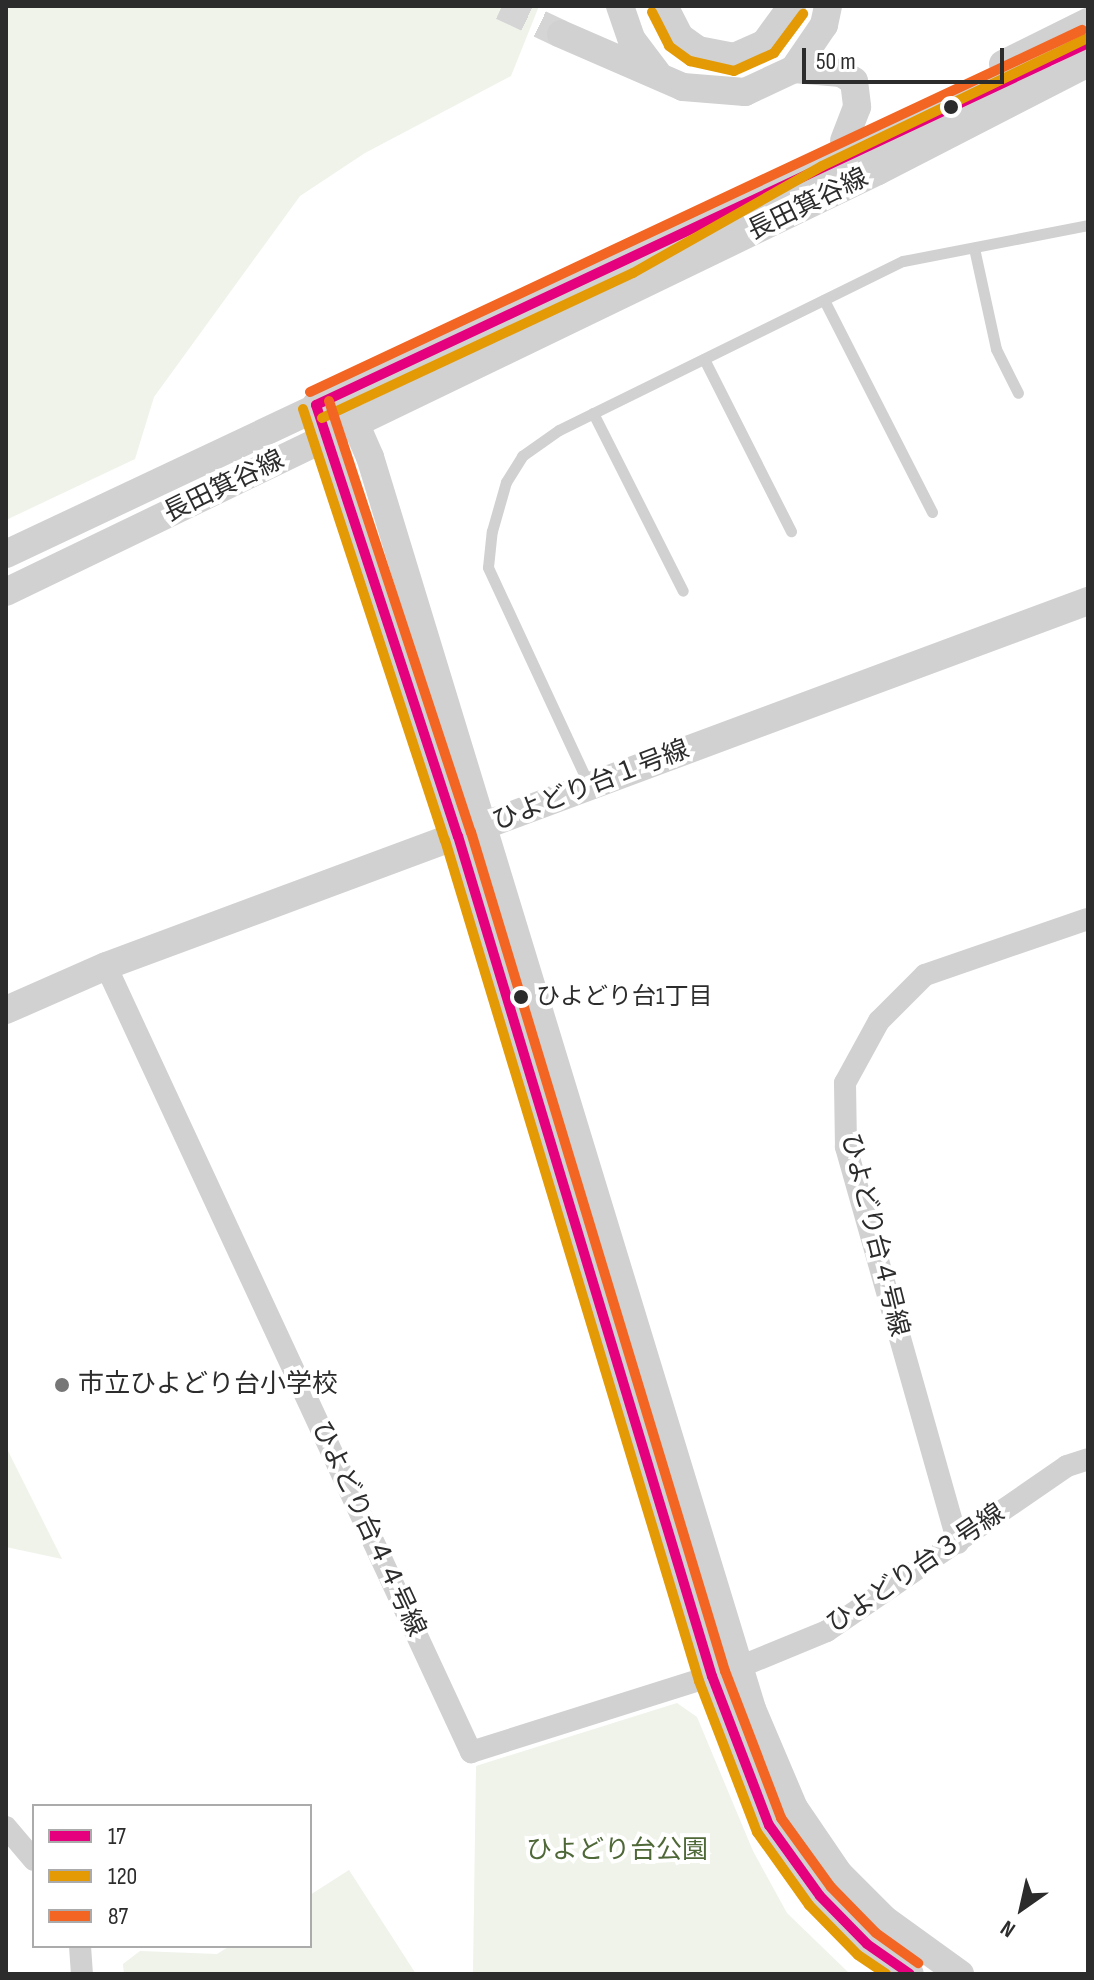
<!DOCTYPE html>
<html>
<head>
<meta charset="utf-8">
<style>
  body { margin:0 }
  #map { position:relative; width:1094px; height:1980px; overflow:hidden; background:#fff; font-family:"Sofia Sans Condensed","Noto Sans JP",sans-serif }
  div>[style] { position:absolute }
  .green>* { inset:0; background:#eff3ea }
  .tertiary-tunnel>* { height:28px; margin-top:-14px; transform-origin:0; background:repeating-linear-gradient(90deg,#d5d5d5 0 28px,transparent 0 42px) }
  .service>* { height:11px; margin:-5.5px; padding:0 5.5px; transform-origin:5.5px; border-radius:5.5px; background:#d1d1d1 }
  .minor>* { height:22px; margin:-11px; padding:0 11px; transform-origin:11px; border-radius:11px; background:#d1d1d1 }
  .tertiary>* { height:28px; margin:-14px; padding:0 14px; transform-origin:14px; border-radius:14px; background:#d1d1d1 }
  .bus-1>* { height:10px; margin:-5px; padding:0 5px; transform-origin:5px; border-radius:5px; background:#e5007d }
  .bus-2>* { height:10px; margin:-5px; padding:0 5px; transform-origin:5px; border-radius:5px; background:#e39a04 }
  .bus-3>* { height:10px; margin:-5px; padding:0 5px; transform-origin:5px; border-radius:5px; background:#f26522 }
  .dots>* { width:22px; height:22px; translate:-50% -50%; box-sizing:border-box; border:4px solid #fff; border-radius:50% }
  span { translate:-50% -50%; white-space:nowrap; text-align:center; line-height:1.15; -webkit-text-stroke:8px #fff; paint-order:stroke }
  .bus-label { font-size:24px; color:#2c2c2c }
  .left { translate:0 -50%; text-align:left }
  .street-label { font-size:26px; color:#2c2c2c }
  .poi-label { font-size:26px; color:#2c2c2c }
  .park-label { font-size:26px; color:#4f6838 }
  .frame { position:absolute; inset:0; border:8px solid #2c2c2c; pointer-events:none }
  .legend { position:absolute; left:32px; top:1804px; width:280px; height:144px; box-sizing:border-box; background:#fff; border:2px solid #ababab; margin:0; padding:10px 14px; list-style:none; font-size:24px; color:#2c2c2c }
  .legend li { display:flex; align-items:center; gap:16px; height:40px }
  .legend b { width:40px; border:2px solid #ababab }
  .north { position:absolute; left:982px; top:1868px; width:80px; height:80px; -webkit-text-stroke:6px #fff; paint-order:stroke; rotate:214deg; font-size:22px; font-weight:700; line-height:32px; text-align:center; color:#2c2c2c }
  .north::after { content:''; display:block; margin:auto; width:28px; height:36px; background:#2c2c2c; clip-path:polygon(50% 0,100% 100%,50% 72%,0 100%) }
  .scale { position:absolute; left:802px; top:48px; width:202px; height:36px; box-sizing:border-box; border:4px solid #2c2c2c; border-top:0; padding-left:10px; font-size:24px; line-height:28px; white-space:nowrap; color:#2c2c2c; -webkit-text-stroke:6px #fff; paint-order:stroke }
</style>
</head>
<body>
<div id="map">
  <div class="green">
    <div style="clip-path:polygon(6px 6px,539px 6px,511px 76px,365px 153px,300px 196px,154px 397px,135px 459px,6px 520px)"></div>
    <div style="clip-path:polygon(6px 1447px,62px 1559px,6px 1547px)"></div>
    <div style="clip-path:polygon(677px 1703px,697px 1717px,753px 1851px,787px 1913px,850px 1974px,473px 1974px,476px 1766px)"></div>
    <div style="clip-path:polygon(349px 1870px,416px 1974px,124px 1974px,123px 1964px,140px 1951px,217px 1954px,230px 1946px,310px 1946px,310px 1895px)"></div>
  </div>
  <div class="tertiary-tunnel">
    <div style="left:502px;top:6px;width:65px;rotate:25.4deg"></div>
  </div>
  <div class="service">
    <div style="left:974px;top:248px;width:103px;rotate:77.7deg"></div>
    <div style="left:996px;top:349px;width:49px;rotate:63.4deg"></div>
    <div style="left:824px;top:300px;width:238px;rotate:63deg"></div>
    <div style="left:704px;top:359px;width:193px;rotate:63.2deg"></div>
    <div style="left:593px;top:413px;width:199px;rotate:63.2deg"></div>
    <div style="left:589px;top:785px;width:240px;rotate:-114.9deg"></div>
    <div style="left:488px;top:567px;width:36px;rotate:-84deg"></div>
    <div style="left:492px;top:531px;width:51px;rotate:-74.1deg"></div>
    <div style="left:506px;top:482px;width:31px;rotate:-58deg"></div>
    <div style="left:522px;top:456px;width:45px;rotate:-35.1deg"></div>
    <div style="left:559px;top:430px;width:383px;rotate:-26.2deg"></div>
    <div style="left:903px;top:261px;width:188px;rotate:-11deg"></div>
  </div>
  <div class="minor">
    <div style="left:106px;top:966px;width:867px;rotate:65.09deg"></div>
    <div style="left:471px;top:1752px;width:279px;rotate:-17.5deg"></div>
    <div style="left:737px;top:1668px;width:97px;rotate:-22.3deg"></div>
    <div style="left:827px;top:1631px;width:291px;rotate:-34.5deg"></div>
    <div style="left:1067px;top:1466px;width:22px;rotate:-18deg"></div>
    <div style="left:958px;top:1543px;width:412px;rotate:-105.8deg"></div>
    <div style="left:846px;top:1147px;width:64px;rotate:-90.9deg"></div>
    <div style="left:845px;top:1083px;width:71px;rotate:-61.3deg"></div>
    <div style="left:879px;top:1021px;width:65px;rotate:-45deg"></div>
    <div style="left:925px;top:975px;width:172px;rotate:-19deg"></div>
    <div style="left:6px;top:1827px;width:43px;rotate:49.7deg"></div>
    <div style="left:80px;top:1946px;width:28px;rotate:86deg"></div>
  </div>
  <div class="tertiary">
    <div style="left:620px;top:6px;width:36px;rotate:71deg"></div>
    <div style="left:632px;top:40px;width:41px;rotate:52.9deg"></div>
    <div style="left:664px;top:6px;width:35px;rotate:63deg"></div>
    <div style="left:680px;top:37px;width:22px;rotate:36deg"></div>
    <div style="left:698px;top:50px;width:37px;rotate:11deg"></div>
    <div style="left:734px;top:57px;width:34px;rotate:-24deg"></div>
    <div style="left:765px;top:43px;width:46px;rotate:-53.9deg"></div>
    <div style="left:561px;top:34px;width:133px;rotate:23.5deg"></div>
    <div style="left:683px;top:87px;width:62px;rotate:4.6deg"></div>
    <div style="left:745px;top:92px;width:54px;rotate:-25.1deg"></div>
    <div style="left:794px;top:69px;width:53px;rotate:-55.7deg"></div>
    <div style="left:824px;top:25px;width:19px;rotate:-78deg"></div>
    <div style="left:1003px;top:64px;width:95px;rotate:-26.3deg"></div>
    <div style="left:794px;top:69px;width:47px;rotate:4.9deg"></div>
    <div style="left:841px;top:73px;width:15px;rotate:32deg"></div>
    <div style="left:854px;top:81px;width:26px;rotate:83deg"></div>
    <div style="left:857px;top:107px;width:36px;rotate:111deg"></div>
    <div style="left:342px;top:393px;width:70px;rotate:66.4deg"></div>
    <div style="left:370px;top:457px;width:1309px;rotate:73.03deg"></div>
    <div style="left:752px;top:1709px;width:108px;rotate:67deg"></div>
    <div style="left:794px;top:1808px;width:80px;rotate:55.7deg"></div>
    <div style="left:839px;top:1874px;width:64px;rotate:45deg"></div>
    <div style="left:884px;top:1919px;width:94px;rotate:35.9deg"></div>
    <div style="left:316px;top:405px;width:454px;rotate:71.8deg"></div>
    <div style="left:458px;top:836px;width:878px;rotate:73.18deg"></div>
    <div style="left:712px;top:1676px;width:160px;rotate:69.1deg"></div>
    <div style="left:769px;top:1825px;width:87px;rotate:54.3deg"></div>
    <div style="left:820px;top:1896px;width:67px;rotate:45.6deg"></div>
    <div style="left:867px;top:1944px;width:52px;rotate:34.9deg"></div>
    <div style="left:6px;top:554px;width:1140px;rotate:-25.24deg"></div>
    <div style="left:6px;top:592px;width:968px;rotate:-25.77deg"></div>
    <div style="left:878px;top:171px;width:236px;rotate:-27.2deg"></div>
    <div style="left:6px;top:1010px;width:109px;rotate:-23.7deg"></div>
    <div style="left:106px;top:966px;width:1048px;rotate:-20.39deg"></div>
  </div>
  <div class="bus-1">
    <div style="left:316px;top:405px;width:454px;rotate:71.8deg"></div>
    <div style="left:458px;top:836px;width:878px;rotate:73.18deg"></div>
    <div style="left:712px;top:1676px;width:160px;rotate:69.1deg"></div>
    <div style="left:769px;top:1825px;width:87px;rotate:54.3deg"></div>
    <div style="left:820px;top:1896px;width:67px;rotate:45.6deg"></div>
    <div style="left:867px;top:1944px;width:52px;rotate:34.9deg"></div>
    <div style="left:316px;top:405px;width:853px;rotate:-25.12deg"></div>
  </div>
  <div class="bus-2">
    <div style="left:652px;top:12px;width:38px;rotate:63deg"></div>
    <div style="left:669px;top:46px;width:26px;rotate:36deg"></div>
    <div style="left:690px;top:61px;width:45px;rotate:12.8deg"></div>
    <div style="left:734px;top:71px;width:44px;rotate:-24.2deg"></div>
    <div style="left:774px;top:53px;width:49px;rotate:-53.4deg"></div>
    <div style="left:303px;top:409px;width:454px;rotate:71.8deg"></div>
    <div style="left:445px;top:840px;width:879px;rotate:73.19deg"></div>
    <div style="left:699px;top:1681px;width:162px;rotate:69deg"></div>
    <div style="left:757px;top:1832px;width:90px;rotate:54.5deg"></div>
    <div style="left:809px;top:1905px;width:70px;rotate:45.6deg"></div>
    <div style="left:858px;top:1955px;width:34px;rotate:34deg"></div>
    <div style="left:322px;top:418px;width:343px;rotate:-25deg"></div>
    <div style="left:633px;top:273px;width:217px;rotate:-29.5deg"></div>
    <div style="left:822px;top:166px;width:295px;rotate:-25.7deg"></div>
  </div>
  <div class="bus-3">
    <div style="left:310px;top:392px;width:853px;rotate:-25.12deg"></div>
    <div style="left:329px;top:401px;width:454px;rotate:71.8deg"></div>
    <div style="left:471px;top:832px;width:877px;rotate:73.16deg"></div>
    <div style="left:725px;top:1671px;width:157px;rotate:69.1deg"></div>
    <div style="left:781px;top:1818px;width:85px;rotate:54.1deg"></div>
    <div style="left:831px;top:1887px;width:64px;rotate:45.6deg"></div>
    <div style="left:876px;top:1933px;width:52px;rotate:35.5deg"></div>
  </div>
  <div class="dots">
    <div style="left:951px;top:107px;background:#2c2c2c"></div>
    <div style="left:521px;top:997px;background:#2c2c2c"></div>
    <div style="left:62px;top:1385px;background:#767676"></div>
  </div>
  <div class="bus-label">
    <span class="left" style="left:536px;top:997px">ひよどり台1丁目</span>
  </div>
  <div class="street-label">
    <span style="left:808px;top:205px;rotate:-26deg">長田箕谷線</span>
    <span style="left:224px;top:487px;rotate:-26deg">長田箕谷線</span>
    <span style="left:591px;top:786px;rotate:-21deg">ひよどり台１号線</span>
    <span style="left:874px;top:1235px;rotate:76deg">ひよどり台４号線</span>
    <span style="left:368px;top:1529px;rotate:65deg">ひよどり台４４号線</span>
    <span style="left:916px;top:1569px;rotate:-34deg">ひよどり台３号線</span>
  </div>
  <div class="poi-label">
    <span class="left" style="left:78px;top:1385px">市立ひよどり台小学校</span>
  </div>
  <div class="park-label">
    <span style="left:617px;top:1851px">ひよどり台公園</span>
  </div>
  <div class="frame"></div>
  <ul class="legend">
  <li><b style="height:10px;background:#e5007d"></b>17</li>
  <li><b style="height:10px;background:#e39a04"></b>120</li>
  <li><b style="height:10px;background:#f26522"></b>87</li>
  </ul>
  <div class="north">N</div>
  <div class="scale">50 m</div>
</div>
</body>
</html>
